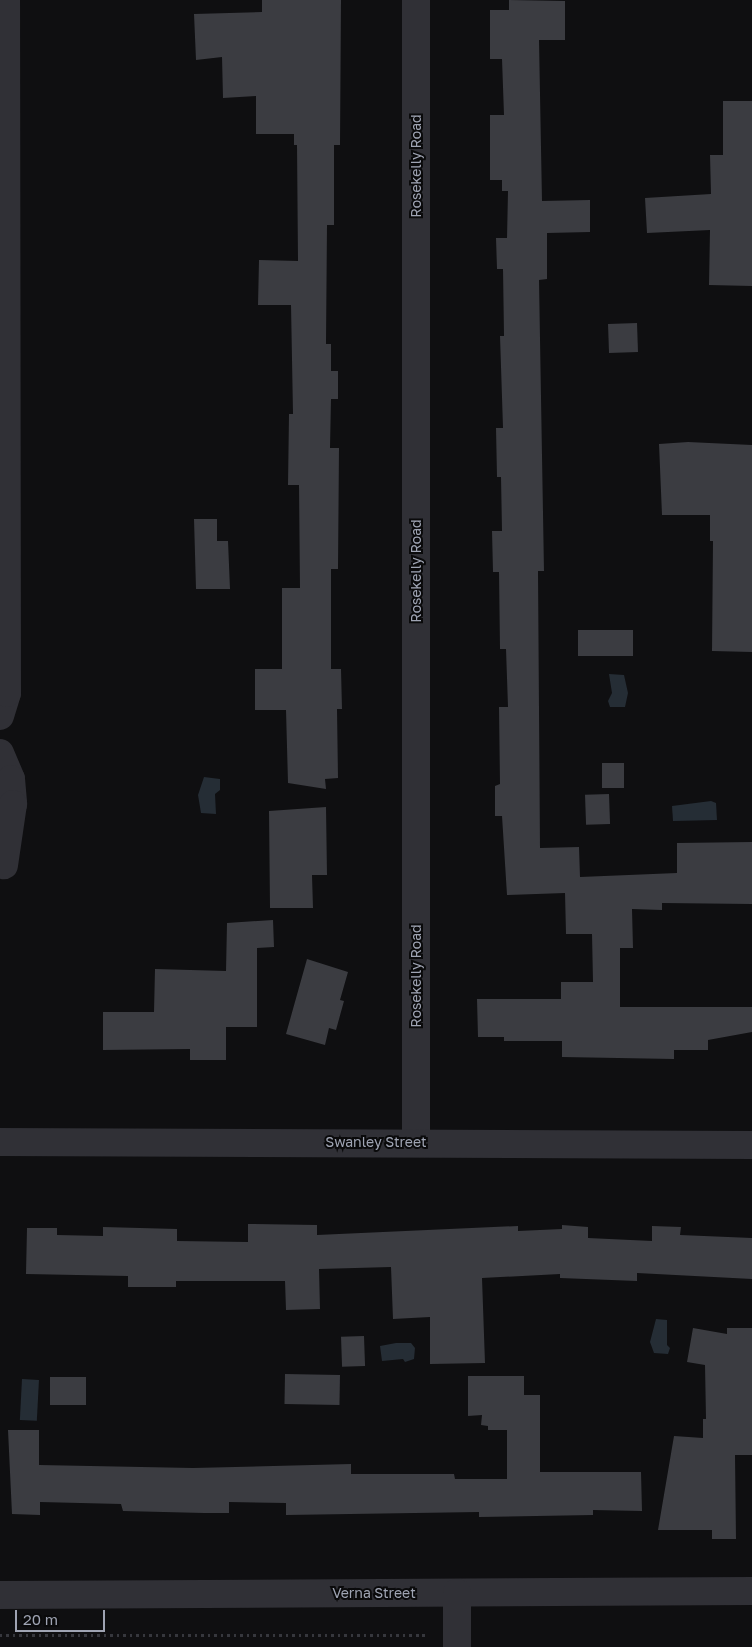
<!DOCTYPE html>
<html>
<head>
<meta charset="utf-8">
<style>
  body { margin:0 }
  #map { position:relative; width:752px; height:1647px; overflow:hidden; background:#0f0f11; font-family:"Golos Text",sans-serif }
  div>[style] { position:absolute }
  .water>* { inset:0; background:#252d35; transform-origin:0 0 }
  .building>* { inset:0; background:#3b3c41; transform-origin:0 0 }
  .path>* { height:3px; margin-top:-1.5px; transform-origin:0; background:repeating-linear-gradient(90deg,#36373d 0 2.5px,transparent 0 6.5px) }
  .street>* { height:28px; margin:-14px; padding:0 14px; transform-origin:14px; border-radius:14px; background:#303036 }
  span { translate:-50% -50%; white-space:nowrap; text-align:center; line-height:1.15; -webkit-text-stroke:4px #0a0a0b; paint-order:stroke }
  .street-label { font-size:14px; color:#9fa4b3 }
  .scale { position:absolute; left:15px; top:1610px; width:90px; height:22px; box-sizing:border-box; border:2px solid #9fa4b3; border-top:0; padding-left:6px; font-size:15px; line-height:18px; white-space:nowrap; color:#9fa4b3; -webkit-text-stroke:4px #0a0a0b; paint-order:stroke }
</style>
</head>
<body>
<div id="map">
  <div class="water">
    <div style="clip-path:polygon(609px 674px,624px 675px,628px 693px,625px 707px,610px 707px,608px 701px,612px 693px)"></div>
    <div style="clip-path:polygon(204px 777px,220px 779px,220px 790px,215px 794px,216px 814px,201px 813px,198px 795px)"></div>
    <div style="clip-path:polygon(711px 801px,716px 803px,717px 820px,673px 821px,672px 806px)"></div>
    <div style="clip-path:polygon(656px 1319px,667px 1320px,667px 1345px,670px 1348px,668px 1354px,654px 1353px,650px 1342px)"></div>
    <div style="clip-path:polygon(396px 1343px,411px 1343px,415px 1348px,414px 1359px,405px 1362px,403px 1359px,382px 1361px,380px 1346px)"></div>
    <div style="left:22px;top:1379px;width:17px;height:41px;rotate:3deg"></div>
  </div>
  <div class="building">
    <div style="clip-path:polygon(262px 0,341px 0,340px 145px,334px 145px,334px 225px,327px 225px,326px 344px,331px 344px,331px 371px,338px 371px,338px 399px,331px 399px,330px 448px,339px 448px,338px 569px,331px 569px,331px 669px,341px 669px,342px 709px,337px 709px,338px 778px,325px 779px,326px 789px,288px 783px,286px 710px,255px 710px,255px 669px,282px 669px,282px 588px,300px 588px,299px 485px,288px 485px,289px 414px,293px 414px,291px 305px,258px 305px,259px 260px,298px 261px,297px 145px,294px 145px,294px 134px,256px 134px,256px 96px,223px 98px,222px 57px,196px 60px,194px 14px,262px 12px)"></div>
    <div style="clip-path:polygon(509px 0,565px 1px,565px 40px,539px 40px,542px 201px,590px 200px,590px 232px,547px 233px,547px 279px,539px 280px,544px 571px,538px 571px,540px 848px,579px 847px,580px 877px,677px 873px,677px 843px,752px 842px,752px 904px,662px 903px,662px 910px,632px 909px,633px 948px,620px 948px,620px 1007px,752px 1007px,752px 1032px,708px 1040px,708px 1050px,674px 1050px,674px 1059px,562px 1057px,562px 1041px,504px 1041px,504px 1037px,478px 1037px,477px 999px,561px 999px,561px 982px,593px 982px,592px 934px,566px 934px,565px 893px,507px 895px,502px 816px,495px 816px,495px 786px,500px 784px,499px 707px,508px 707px,506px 649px,500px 649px,499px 572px,493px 572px,492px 531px,502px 531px,501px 477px,497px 477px,496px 428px,503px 428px,500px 336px,504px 336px,503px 269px,497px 269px,496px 238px,507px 238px,508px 191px,502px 191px,502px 180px,490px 180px,490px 115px,504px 115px,502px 59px,490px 59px,490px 10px,509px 10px)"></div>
    <div style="clip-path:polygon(723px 101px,752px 101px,752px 286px,709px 285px,710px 230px,647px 233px,645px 198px,711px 194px,710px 155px,723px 155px)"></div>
    <div style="left:637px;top:323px;width:29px;height:29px;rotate:88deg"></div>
    <div style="clip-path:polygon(688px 442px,752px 445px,752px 652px,712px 651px,713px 541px,710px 541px,710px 515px,662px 515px,659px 444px)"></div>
    <div style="clip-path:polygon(194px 519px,217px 519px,217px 541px,228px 541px,230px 589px,196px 589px)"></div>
    <div style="left:578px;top:630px;width:55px;height:26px"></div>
    <div style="left:602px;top:763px;width:22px;height:25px"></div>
    <div style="left:609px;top:794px;width:30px;height:24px;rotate:88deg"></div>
    <div style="clip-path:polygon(326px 807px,327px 875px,312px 875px,313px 908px,270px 908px,269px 811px)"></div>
    <div style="clip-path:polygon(273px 920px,274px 947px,257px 948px,257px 1027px,226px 1027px,226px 1060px,190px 1060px,190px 1049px,103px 1050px,103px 1012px,154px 1012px,155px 969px,226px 971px,227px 923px)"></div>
    <div style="clip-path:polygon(307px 959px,348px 972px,340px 1000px,344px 1001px,336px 1030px,329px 1028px,325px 1045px,286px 1034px)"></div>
    <div style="clip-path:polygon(248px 1224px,317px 1225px,317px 1235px,518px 1226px,518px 1231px,562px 1229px,562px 1225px,588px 1227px,588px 1238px,652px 1241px,652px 1226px,681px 1227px,680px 1235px,752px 1238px,752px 1279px,637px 1273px,637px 1281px,560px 1278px,560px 1274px,482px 1278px,485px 1363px,430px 1364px,430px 1317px,393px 1319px,391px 1267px,319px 1269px,320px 1309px,286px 1310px,285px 1281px,176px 1281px,176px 1287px,128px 1287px,128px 1276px,26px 1274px,27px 1228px,57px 1228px,57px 1235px,103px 1236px,103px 1227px,177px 1229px,177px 1241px,248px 1242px)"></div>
    <div style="clip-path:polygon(693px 1328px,727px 1334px,727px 1328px,752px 1328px,752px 1455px,735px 1455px,736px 1539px,712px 1539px,712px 1530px,658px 1530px,674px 1436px,703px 1438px,703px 1419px,706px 1419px,705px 1365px,687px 1362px)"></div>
    <div style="left:364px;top:1336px;width:30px;height:23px;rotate:88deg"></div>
    <div style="left:285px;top:1374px;width:55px;height:30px;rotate:1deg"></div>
    <div style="clip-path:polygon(468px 1376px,524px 1376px,524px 1395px,540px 1395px,540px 1472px,641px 1472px,642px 1511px,593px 1510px,593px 1515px,479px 1517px,479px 1512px,286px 1515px,286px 1503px,229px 1502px,229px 1513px,204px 1513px,123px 1511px,121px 1504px,40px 1502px,40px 1515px,12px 1514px,8px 1430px,39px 1430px,39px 1465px,193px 1468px,351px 1464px,351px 1474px,454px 1474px,455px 1479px,507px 1479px,507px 1430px,488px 1430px,488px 1426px,481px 1425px,482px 1415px,468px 1416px)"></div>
    <div style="left:50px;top:1377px;width:36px;height:28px"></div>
  </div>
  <div class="path">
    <div style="left:0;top:1635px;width:429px"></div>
  </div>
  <div class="street">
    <div style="left:416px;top:0;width:1142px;rotate:90deg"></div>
    <div style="left:0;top:716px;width:24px;rotate:-73deg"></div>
    <div style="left:7px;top:693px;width:693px;rotate:-90.08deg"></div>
    <div style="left:0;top:753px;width:28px;rotate:67deg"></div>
    <div style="left:11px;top:779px;width:25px;rotate:85deg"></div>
    <div style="left:13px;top:804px;width:62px;rotate:98.4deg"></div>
    <div style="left:0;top:1142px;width:752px;rotate:0.23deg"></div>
    <div style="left:0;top:1595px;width:752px;rotate:-0.3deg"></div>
    <div style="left:457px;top:1647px;width:54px;rotate:-90deg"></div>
  </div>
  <div class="street-label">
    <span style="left:416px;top:166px;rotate:-90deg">Rosekelly Road</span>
    <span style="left:416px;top:571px;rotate:-90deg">Rosekelly Road</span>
    <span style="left:416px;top:976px;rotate:-90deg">Rosekelly Road</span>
    <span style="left:376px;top:1142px">Swanley Street</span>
    <span style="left:374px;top:1593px">Verna Street</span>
  </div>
  <div class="scale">20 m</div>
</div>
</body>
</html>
